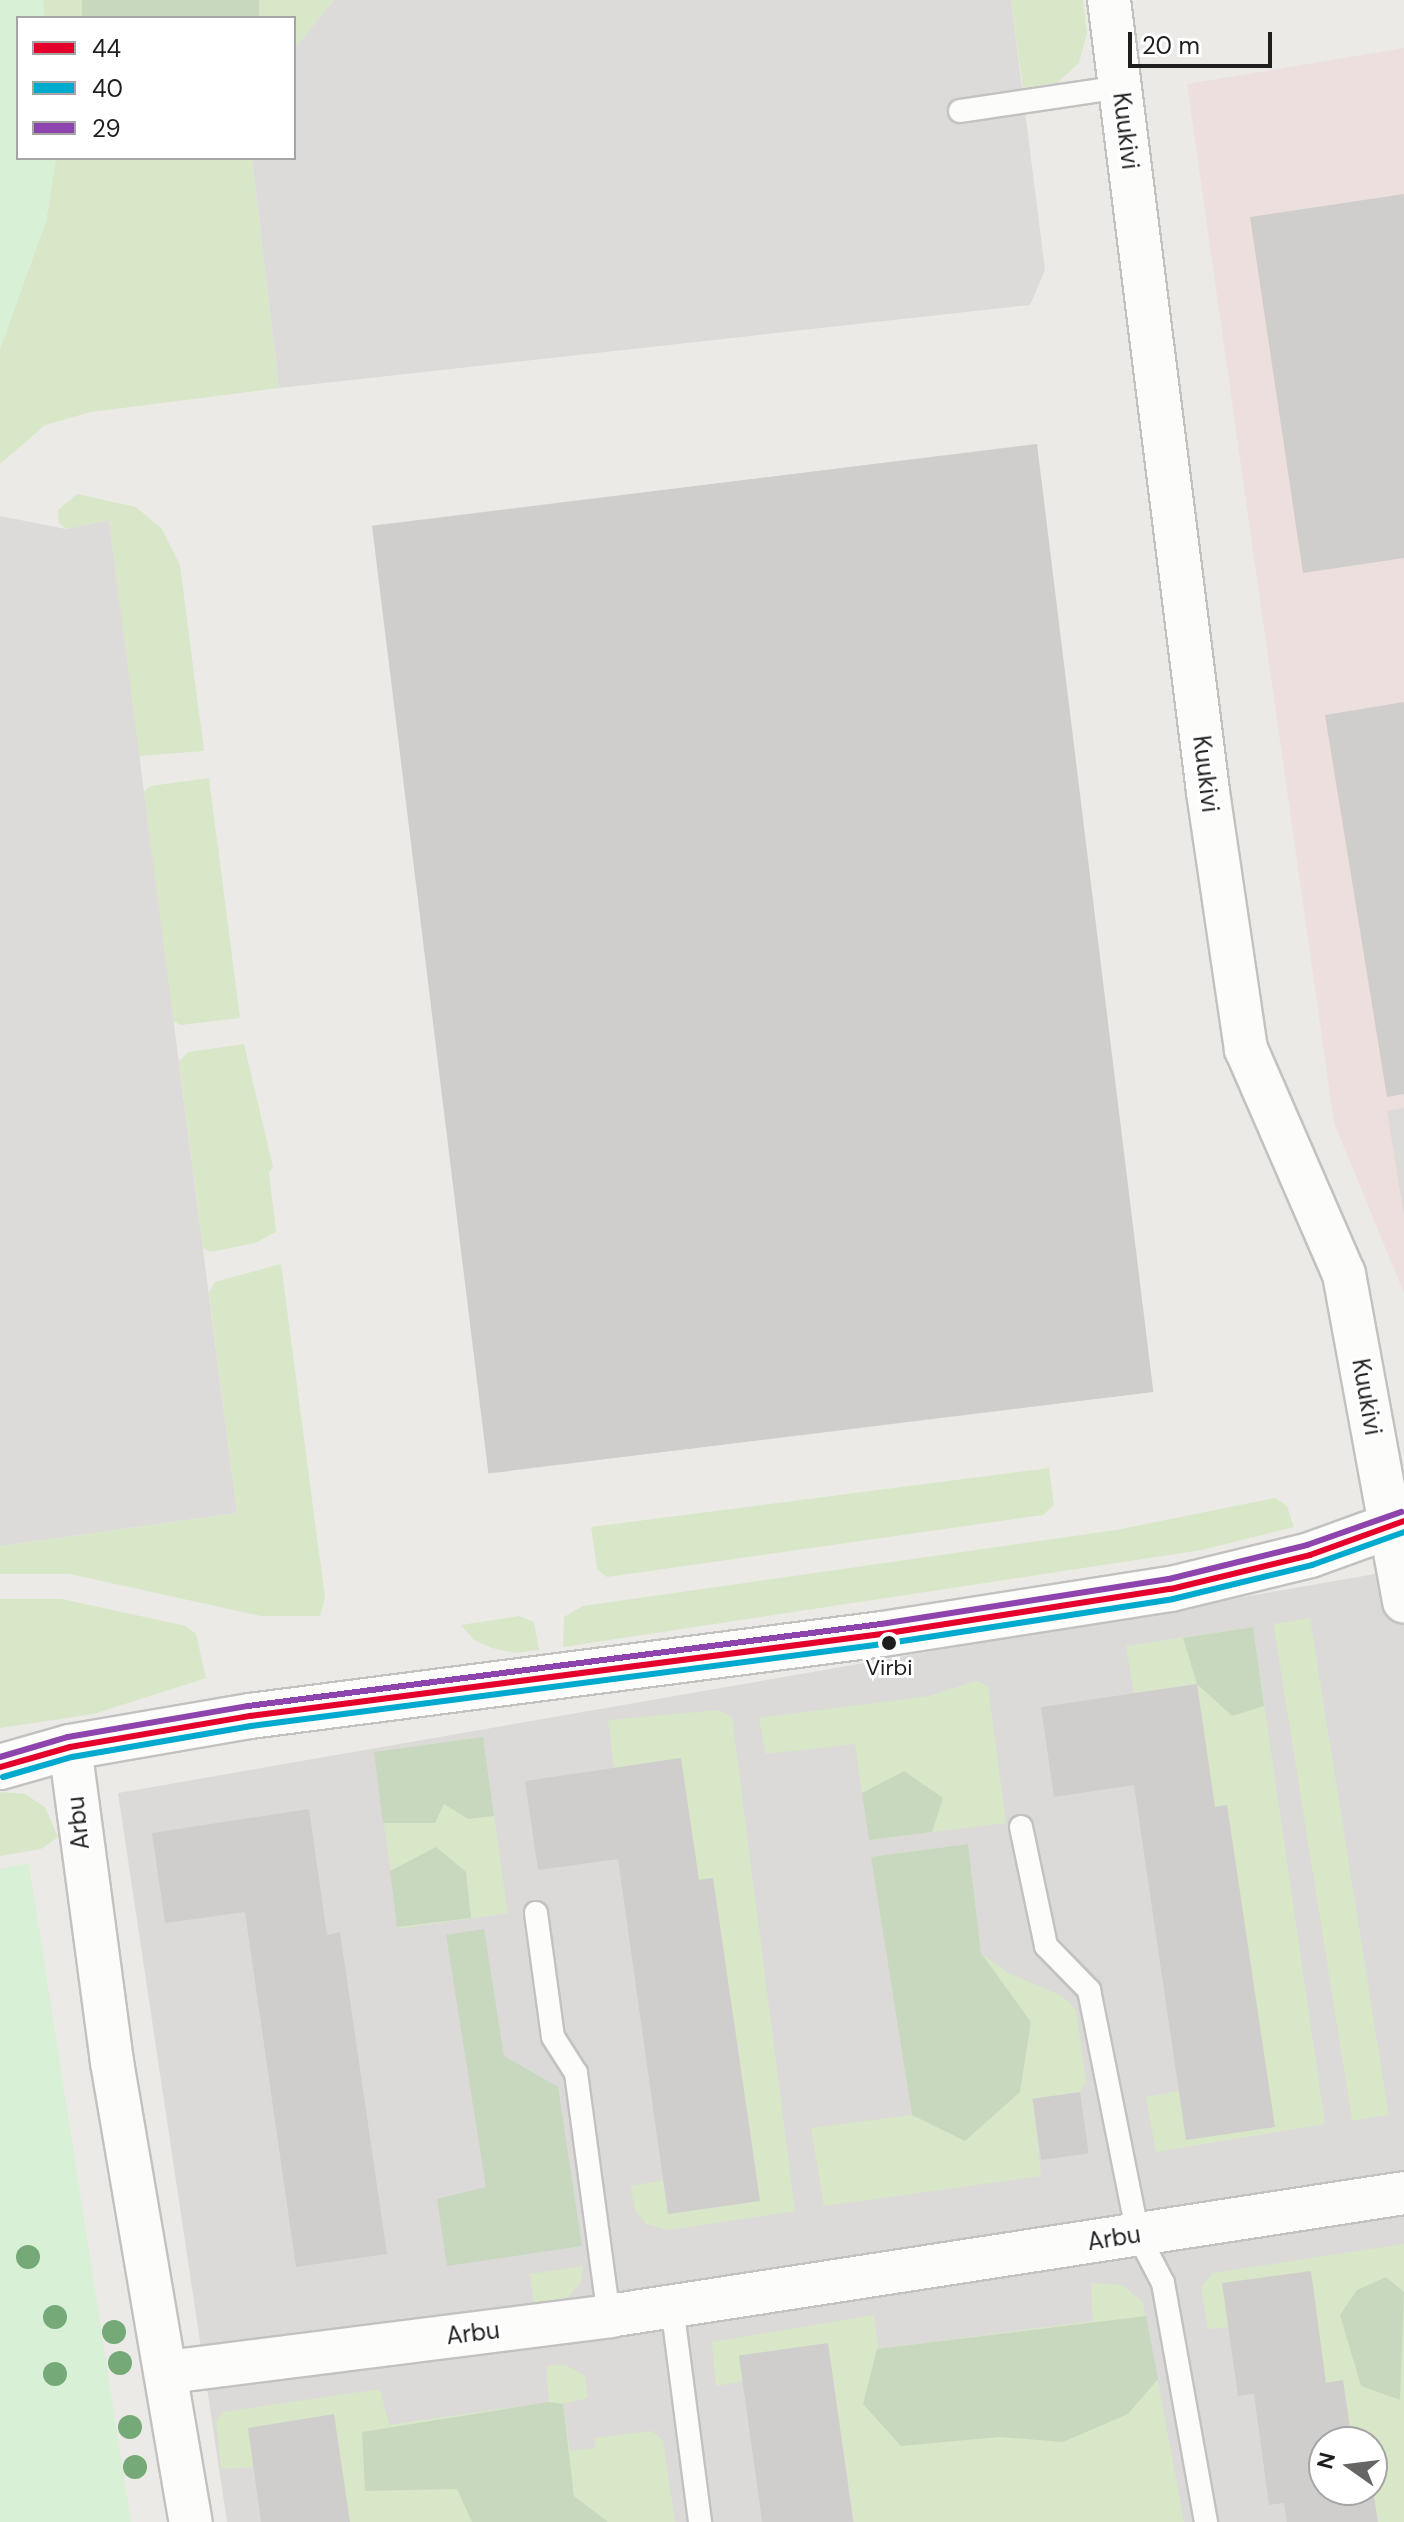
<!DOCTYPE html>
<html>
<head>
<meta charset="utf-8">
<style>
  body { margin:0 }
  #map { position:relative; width:1404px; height:2522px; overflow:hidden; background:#eceae7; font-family:"DM Sans",sans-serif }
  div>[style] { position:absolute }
  .residential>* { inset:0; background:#dbdad8 }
  .commercial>* { inset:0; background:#eddfdd }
  .grass>* { inset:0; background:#d8e7c8; transform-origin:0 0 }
  .forest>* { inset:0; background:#c7d8be; transform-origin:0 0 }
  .park>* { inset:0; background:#d7f0d6 }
  .parking>* { inset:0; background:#dcdbda }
  .building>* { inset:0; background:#d0cecc; transform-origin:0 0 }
  .roads { filter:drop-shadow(2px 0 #c3c2c1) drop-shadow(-2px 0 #c3c2c1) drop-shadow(0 2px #c3c2c1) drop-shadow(0 -2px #c3c2c1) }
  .service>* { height:22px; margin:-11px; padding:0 11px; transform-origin:11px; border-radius:11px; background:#fcfcfb }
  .minor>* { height:42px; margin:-21px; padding:0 21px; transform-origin:21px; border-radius:21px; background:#fcfcfb }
  .tertiary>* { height:44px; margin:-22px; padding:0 22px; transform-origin:22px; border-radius:22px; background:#fcfcfb }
  .bus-1>* { height:6px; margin:-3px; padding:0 3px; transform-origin:3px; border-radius:3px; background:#e4002b }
  .bus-2>* { height:6px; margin:-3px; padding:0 3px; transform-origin:3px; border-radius:3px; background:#00a9ce }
  .bus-3>* { height:6px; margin:-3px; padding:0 3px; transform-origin:3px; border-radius:3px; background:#8e44ad }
  .trees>* { width:24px; height:24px; margin:-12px; border-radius:50%; background:#75a978 }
  .dots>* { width:22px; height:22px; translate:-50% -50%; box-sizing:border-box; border:4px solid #fff; border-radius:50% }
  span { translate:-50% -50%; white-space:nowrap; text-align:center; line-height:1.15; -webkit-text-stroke:6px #fff; paint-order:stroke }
  .bus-label { font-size:22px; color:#1e1e1e }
  .street-label { font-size:24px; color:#1e1e1e }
  .legend { position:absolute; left:16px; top:16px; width:280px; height:144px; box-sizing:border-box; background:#fff; border:2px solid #a5a5a5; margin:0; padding:10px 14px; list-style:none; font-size:24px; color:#1e1e1e }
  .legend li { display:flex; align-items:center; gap:16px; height:40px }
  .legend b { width:40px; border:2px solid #a5a5a5 }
  .north { position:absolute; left:1308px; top:2426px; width:80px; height:80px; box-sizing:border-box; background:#fff; border:2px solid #a5a5a5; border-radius:50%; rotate:284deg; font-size:22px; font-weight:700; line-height:32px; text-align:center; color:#1e1e1e }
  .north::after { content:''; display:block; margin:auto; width:28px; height:36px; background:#666564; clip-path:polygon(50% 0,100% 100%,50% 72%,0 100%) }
  .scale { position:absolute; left:1128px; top:32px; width:144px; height:36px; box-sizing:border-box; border:4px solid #1e1e1e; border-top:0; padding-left:10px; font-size:24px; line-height:28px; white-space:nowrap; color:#1e1e1e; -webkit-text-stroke:6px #fff; paint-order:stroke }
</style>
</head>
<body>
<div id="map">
  <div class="residential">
    <div style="clip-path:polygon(evenodd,1404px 1569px,1404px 2522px,227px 2522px,118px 1793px,1404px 1569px,1324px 2442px,1372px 2442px,1372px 2490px,1324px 2490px,1324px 2442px)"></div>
  </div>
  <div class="commercial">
    <div style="clip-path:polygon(1404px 48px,1404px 1293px,1334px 1123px,1187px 84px)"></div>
  </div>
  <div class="grass">
    <div style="left:43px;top:0;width:39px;height:18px"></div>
    <div style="clip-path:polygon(259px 0,334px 0,294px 49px,294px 18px,247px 18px)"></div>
    <div style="clip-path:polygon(1011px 0,1083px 0,1087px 33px,1079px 63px,1057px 83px,1023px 88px)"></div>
    <div style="clip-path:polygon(56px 158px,252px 158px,279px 388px,91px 412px,45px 425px,0 464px,0 349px,46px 221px)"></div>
    <div style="clip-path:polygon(77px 494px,136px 507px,162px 529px,180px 565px,204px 751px,139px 756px,109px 520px,66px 529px,59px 523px,58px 510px)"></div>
    <div style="clip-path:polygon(209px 778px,240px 1018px,181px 1025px,173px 1021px,144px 792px,150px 786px)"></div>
    <div style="clip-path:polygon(244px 1044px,273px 1167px,269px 1173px,276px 1232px,255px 1243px,210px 1252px,203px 1248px,179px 1061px,188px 1052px)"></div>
    <div style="clip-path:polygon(281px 1264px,325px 1598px,320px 1616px,261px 1616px,70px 1574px,0 1574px,0 1546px,237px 1513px,209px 1293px,215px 1282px)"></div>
    <div style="clip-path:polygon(1049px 1468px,1054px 1505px,1043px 1515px,607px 1577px,597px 1569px,591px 1527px)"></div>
    <div style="clip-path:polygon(1275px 1498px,1287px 1506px,1294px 1527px,1202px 1550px,563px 1647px,564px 1617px,583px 1606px,1116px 1530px)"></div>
    <div style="clip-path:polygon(0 1599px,62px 1599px,186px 1626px,196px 1634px,206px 1678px,94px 1714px,0 1728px)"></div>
    <div style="clip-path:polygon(519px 1616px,534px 1622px,539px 1650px,515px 1653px,492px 1648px,474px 1640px,461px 1625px)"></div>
    <div style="left:1310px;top:1618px;width:503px;height:37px;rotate:81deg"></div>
    <div style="clip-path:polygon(1253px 1627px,1325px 2124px,1156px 2152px,1146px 2097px,1179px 2091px,1274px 2126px,1227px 1805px,1215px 1807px,1197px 1684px,1134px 1693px,1126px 1646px)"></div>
    <div style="clip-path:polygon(976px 1681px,988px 1686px,1006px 1823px,869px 1840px,855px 1744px,766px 1754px,759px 1718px,929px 1696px)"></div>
    <div style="clip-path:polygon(719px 1710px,732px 1717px,795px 2211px,668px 2230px,646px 2224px,635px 2210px,631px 2186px,663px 2180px,669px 2214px,760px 2200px,713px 1878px,699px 1880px,681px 1758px,614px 1768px,608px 1720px)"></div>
    <div style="left:483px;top:1737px;width:178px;height:110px;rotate:82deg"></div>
    <div style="clip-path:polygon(0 1792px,25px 1794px,45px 1807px,58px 1837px,41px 1849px,0 1856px)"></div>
    <div style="clip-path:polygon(968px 1844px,981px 1953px,1008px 1973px,1062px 1996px,1076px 2010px,1086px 2081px,1080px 2092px,1033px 2099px,1041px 2176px,824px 2206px,811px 2128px,912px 2115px,871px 1857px)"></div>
    <div style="clip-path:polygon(1404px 2244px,1404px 2522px,1378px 2522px,1373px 2491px,1358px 2490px,1372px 2490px,1372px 2442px,1352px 2442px,1343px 2380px,1326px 2383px,1229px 2327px,1208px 2329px,1201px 2287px,1213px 2273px)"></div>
    <div style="clip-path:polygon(583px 2266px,581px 2282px,563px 2303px,535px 2311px,530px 2274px)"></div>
    <div style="clip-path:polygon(1091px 2283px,1122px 2285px,1143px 2302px,1184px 2522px,854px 2522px,828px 2344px,740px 2357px,743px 2381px,716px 2386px,712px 2342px,874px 2315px,878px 2349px,1093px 2321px)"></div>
    <div style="clip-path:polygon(564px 2364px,585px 2376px,588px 2398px,563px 2404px,570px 2451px,596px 2448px,594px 2438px,651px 2431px,663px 2440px,675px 2522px,350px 2522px,253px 2467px,221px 2469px,216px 2421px,223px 2412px,380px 2389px,389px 2425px,549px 2402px,546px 2366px)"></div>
  </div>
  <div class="forest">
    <div style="left:82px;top:0;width:177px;height:18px"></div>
    <div style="clip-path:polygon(1253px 1627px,1264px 1706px,1232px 1716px,1197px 1684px,1183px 1638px)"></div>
    <div style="clip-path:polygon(483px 1737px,494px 1816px,468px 1819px,444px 1804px,435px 1823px,383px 1823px,374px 1752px)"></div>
    <div style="clip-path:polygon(904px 1771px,943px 1798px,932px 1832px,869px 1840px,862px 1793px)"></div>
    <div style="clip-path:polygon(968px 1844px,981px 1953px,1031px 2022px,1020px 2092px,965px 2141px,912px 2115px,871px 1857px)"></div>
    <div style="clip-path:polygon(436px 1847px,466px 1872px,471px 1918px,397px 1927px,390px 1871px)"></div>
    <div style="clip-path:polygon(484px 1929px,504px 2056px,558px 2087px,582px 2246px,447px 2266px,437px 2199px,486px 2187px,446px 1935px)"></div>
    <div style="clip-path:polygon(1386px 2277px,1404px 2292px,1400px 2400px,1361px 2386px,1340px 2315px,1357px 2290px)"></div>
    <div style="clip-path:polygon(1146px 2316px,1158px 2379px,1128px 2414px,1063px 2442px,999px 2437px,901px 2446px,863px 2404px,877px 2349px)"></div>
    <div style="clip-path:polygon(549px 2402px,563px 2404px,574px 2496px,608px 2522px,472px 2522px,457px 2489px,365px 2491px,362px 2432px)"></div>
  </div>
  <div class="park">
    <div style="clip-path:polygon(0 0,43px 0,45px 18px,18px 18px,18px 158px,56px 158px,46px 221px,0 349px)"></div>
    <div style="clip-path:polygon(29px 1863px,29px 1864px,131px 2522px,0 2522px,0 1869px)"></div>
  </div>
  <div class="parking">
    <div style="clip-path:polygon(334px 0,1011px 0,1045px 270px,1030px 305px,279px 388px,252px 158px,294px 158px,294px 49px)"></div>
    <div style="clip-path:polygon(0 516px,66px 529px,109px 520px,237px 1513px,0 1546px)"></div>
    <div style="clip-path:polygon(1404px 1108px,1404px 1216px,1387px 1111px)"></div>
  </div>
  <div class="building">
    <div style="clip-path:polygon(1404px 194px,1404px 558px,1303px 573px,1250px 217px)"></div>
    <div style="left:1037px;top:444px;width:955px;height:670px;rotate:83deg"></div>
    <div style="clip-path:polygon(1404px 702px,1404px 1094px,1387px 1097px,1325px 715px)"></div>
    <div style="clip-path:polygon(1197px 1684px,1215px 1807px,1227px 1805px,1275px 2127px,1186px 2140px,1134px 1785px,1054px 1797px,1041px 1707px)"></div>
    <div style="clip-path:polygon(681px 1758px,699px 1880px,713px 1878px,760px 2201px,668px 2214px,618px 1859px,538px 1870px,525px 1781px)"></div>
    <div style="clip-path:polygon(309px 1809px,327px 1935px,340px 1932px,387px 2254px,296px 2267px,245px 1912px,165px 1923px,152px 1833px)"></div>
    <div style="left:1080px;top:2092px;width:62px;height:48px;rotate:82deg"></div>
    <div style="clip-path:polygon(1311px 2271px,1326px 2383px,1343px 2380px,1352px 2442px,1324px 2442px,1324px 2490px,1373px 2491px,1378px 2522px,1287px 2522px,1284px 2503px,1269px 2505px,1254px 2394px,1238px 2396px,1222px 2283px)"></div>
    <div style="left:828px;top:2343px;width:181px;height:90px;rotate:82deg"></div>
    <div style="clip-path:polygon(334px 2414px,350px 2522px,261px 2522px,248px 2428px)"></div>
  </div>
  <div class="roads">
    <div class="service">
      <div style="left:960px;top:111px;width:163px;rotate:-8.5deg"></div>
      <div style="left:1021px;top:1827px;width:122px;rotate:78.1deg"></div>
      <div style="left:1046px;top:1946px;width:62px;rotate:45.7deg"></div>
      <div style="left:1089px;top:1990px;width:250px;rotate:78.7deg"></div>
      <div style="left:1138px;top:2235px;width:54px;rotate:62.5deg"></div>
      <div style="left:1163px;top:2283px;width:243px;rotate:79.8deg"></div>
      <div style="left:536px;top:1913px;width:125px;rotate:82.2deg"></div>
      <div style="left:553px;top:2037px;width:43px;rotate:57.4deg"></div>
      <div style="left:576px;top:2073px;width:245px;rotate:82.3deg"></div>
      <div style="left:672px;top:2306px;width:218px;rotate:82.6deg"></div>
    </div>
    <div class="minor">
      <div style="left:1109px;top:0;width:798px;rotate:82.87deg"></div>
      <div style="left:1208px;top:792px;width:260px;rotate:81.6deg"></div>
      <div style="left:1246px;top:1049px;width:245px;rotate:66.5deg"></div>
      <div style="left:1344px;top:1274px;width:333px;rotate:79.6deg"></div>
      <div style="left:70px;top:1747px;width:318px;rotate:82.4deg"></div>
      <div style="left:112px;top:2062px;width:467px;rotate:80.3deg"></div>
      <div style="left:168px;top:2372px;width:445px;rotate:-7.2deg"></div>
      <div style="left:609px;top:2316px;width:804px;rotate:-8.79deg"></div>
    </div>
    <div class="tertiary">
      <div style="left:0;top:1767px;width:73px;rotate:-15.9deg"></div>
      <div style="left:70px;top:1747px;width:183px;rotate:-9.8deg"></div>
      <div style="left:250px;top:1716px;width:637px;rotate:-7.39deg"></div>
      <div style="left:882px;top:1634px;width:292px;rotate:-8.9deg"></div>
      <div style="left:1171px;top:1589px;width:143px;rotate:-13.7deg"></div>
      <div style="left:1310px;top:1555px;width:100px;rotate:-19.9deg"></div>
    </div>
  </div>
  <div class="bus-1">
    <div style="left:0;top:1767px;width:73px;rotate:-15.9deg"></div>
    <div style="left:70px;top:1747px;width:183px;rotate:-9.8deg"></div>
    <div style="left:250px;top:1716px;width:637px;rotate:-7.39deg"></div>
    <div style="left:882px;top:1634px;width:292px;rotate:-8.9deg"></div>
    <div style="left:1171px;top:1589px;width:143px;rotate:-13.7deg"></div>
    <div style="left:1310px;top:1555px;width:100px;rotate:-19.9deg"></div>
  </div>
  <div class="bus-2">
    <div style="left:3px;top:1777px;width:72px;rotate:-16.2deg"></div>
    <div style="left:72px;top:1757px;width:182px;rotate:-9.8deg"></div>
    <div style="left:251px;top:1726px;width:637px;rotate:-7.39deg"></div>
    <div style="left:883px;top:1644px;width:293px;rotate:-8.8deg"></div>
    <div style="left:1173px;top:1599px;width:143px;rotate:-13.7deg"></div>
    <div style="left:1312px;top:1565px;width:98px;rotate:-19.7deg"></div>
  </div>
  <div class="bus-3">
    <div style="left:0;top:1757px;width:71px;rotate:-16.4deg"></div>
    <div style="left:68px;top:1737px;width:183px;rotate:-9.8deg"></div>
    <div style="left:248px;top:1706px;width:638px;rotate:-7.38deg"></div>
    <div style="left:881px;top:1624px;width:291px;rotate:-8.9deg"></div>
    <div style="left:1169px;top:1579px;width:142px;rotate:-13.8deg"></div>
    <div style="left:1307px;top:1545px;width:100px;rotate:-19.3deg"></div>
  </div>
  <div class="trees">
    <div style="left:28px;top:2257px"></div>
    <div style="left:55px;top:2317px"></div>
    <div style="left:114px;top:2332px"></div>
    <div style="left:120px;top:2363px"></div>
    <div style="left:55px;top:2374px"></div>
    <div style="left:130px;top:2427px"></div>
    <div style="left:135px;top:2467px"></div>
  </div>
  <div class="dots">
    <div style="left:889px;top:1643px;background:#1e1e1e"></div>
  </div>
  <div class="bus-label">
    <span style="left:889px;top:1668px">Virbi</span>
  </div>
  <div class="street-label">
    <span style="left:1126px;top:131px;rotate:83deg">Kuukivi</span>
    <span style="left:1206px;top:774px;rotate:83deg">Kuukivi</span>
    <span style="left:1367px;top:1397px;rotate:80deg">Kuukivi</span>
    <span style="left:78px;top:1823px;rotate:-96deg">Arbu</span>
    <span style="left:1114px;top:2238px;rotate:-9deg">Arbu</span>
    <span style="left:473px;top:2333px;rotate:-7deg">Arbu</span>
  </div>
  <ul class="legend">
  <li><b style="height:10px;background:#e4002b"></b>44</li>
  <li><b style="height:10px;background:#00a9ce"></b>40</li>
  <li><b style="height:10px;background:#8e44ad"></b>29</li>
  </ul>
  <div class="north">N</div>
  <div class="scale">20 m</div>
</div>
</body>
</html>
